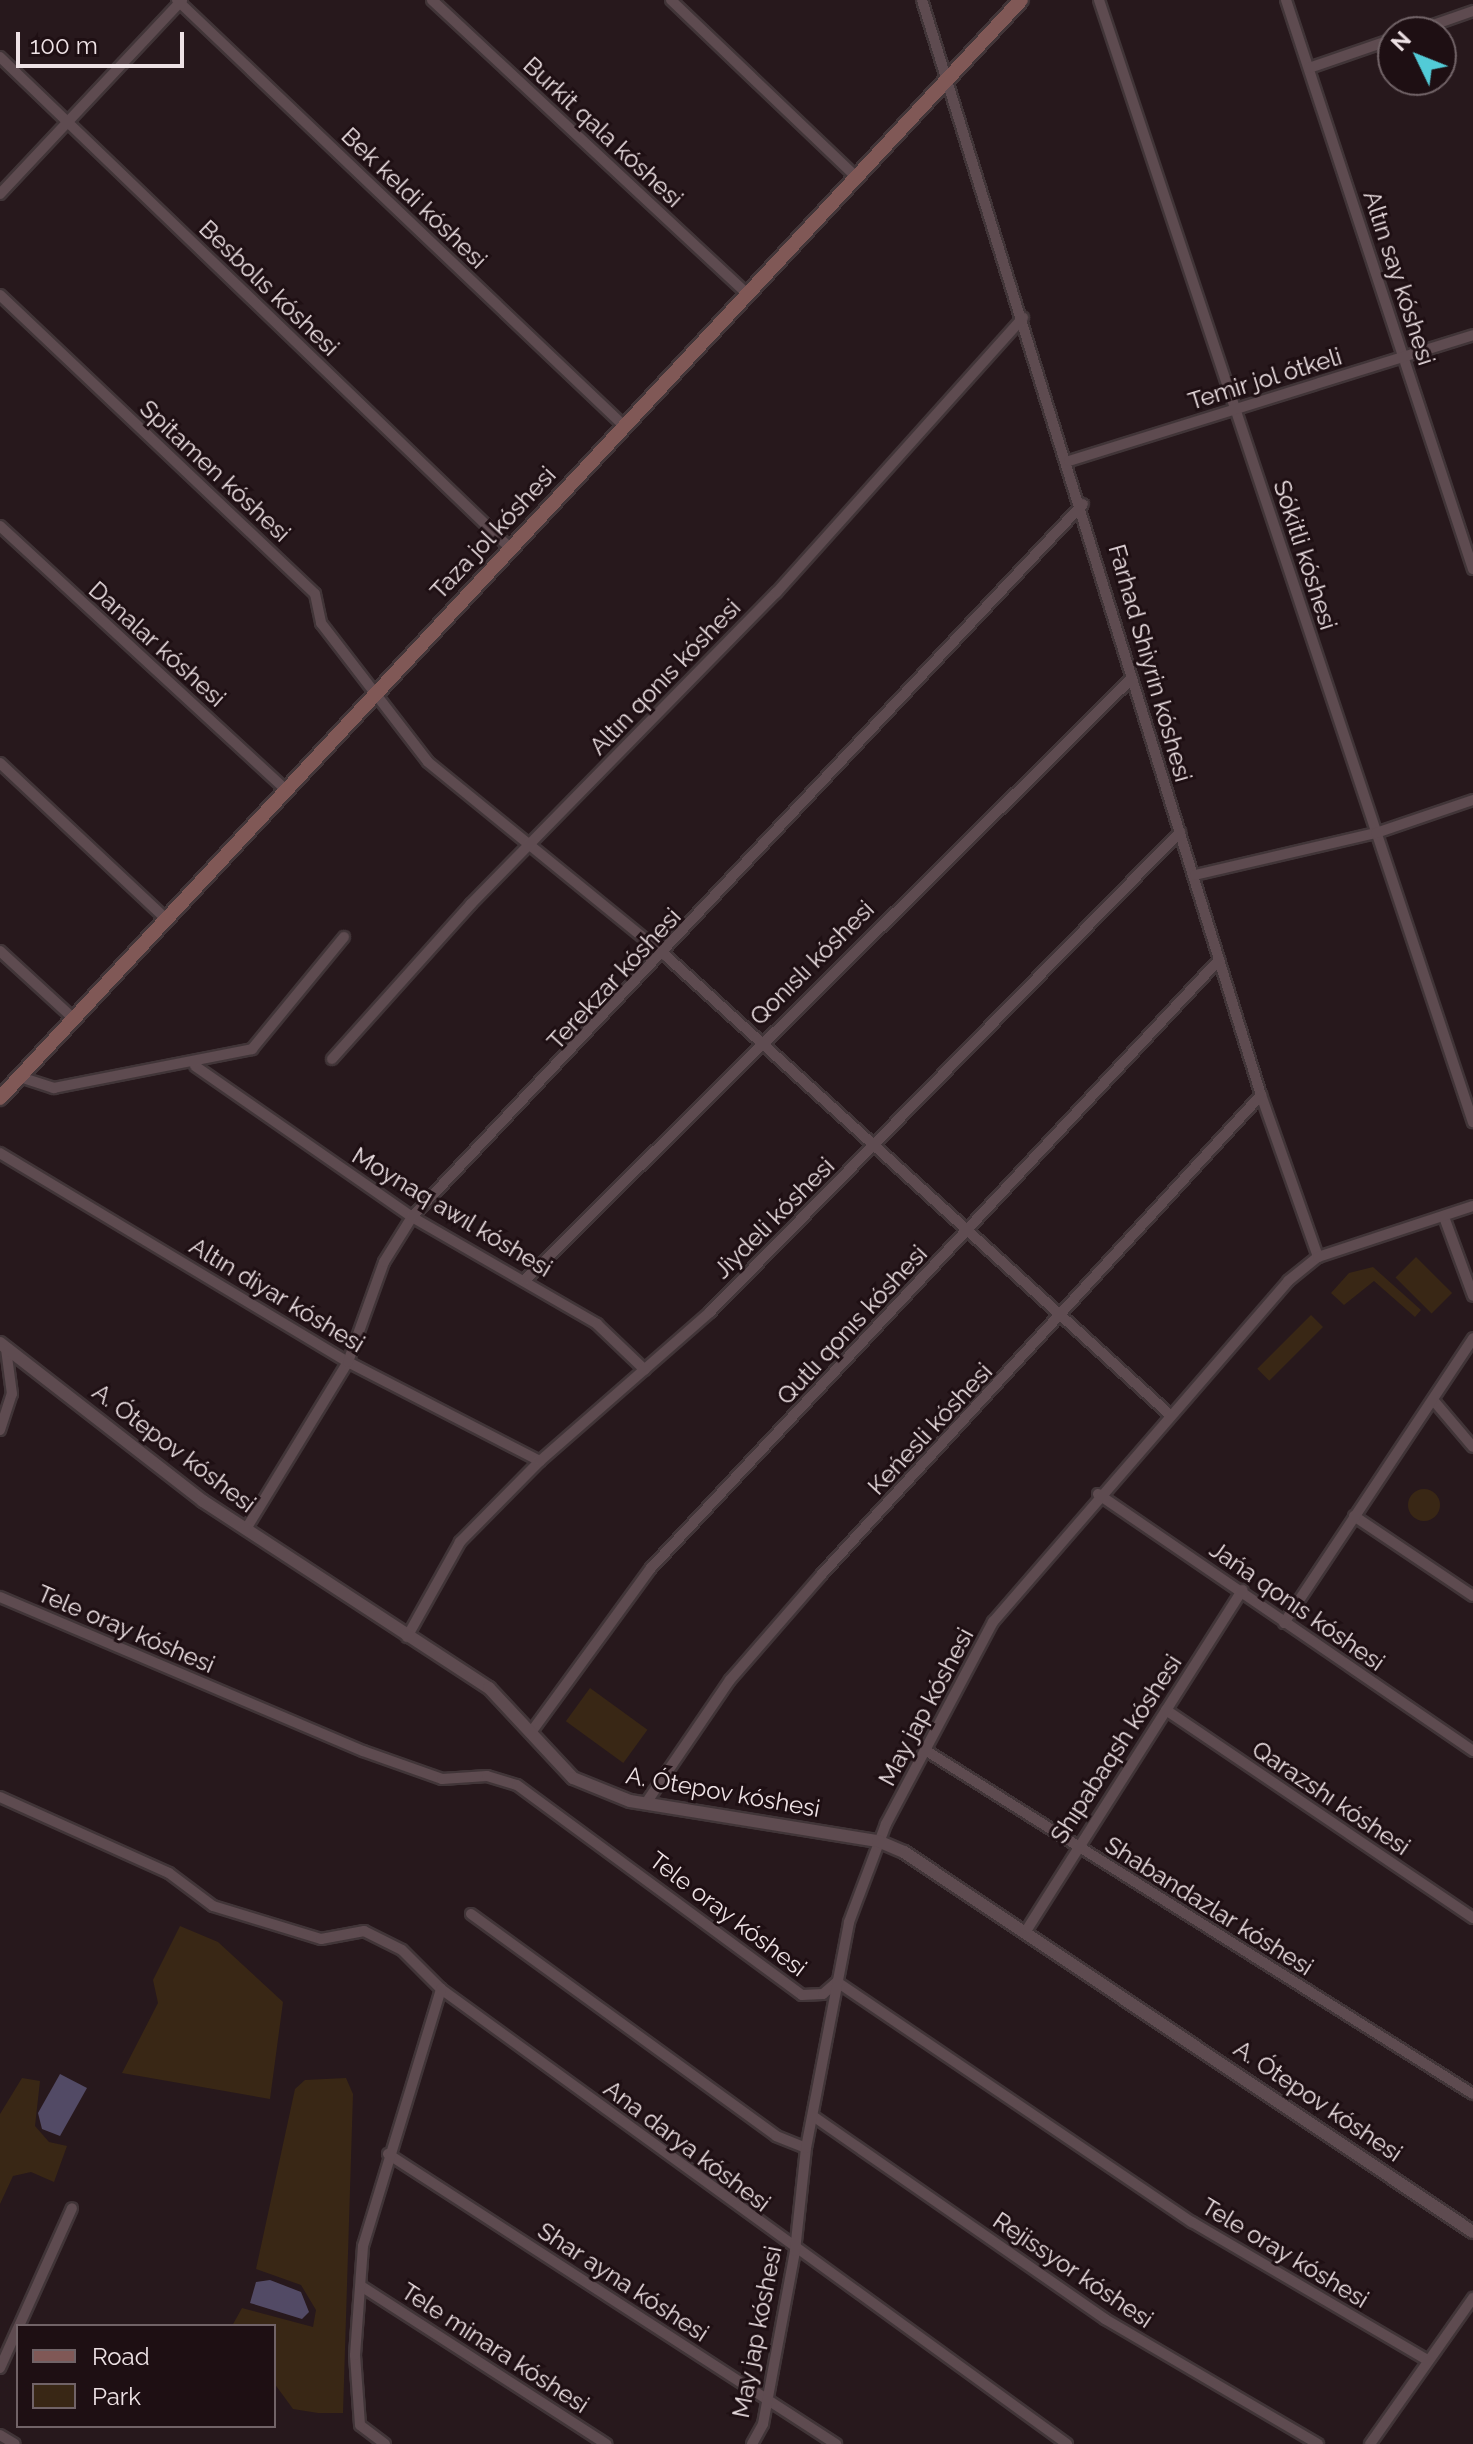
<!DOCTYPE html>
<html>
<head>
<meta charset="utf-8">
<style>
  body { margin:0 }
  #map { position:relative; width:1473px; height:2444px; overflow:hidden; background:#27181c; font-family:Raleway,sans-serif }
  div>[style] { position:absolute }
  .green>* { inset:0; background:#392715; transform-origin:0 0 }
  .round { border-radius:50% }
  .water>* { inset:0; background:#524a65 }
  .roads { filter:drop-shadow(2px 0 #413538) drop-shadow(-2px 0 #413538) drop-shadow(0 2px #413538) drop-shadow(0 -2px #413538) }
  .minor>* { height:10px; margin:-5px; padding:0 5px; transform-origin:5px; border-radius:5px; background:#5e4b50 }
  .tertiary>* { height:12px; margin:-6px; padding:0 6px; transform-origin:6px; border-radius:6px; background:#5e4b50 }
  .secondary>* { height:14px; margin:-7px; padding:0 7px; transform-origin:7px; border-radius:7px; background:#805856 }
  span { translate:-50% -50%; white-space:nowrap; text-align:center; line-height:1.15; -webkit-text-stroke:6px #1e0f13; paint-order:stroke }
  .street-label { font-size:24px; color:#eee2e5 }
  .legend { position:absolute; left:16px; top:2324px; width:260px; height:104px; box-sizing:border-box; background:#1e0f13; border:2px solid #716367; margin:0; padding:10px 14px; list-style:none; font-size:24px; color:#eee2e5 }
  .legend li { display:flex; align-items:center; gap:16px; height:40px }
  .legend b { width:40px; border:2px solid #716367 }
  .north { position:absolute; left:1377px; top:16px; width:80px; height:80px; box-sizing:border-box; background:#1e0f13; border:2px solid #716367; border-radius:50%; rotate:313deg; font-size:22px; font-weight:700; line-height:32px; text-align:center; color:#eee2e5 }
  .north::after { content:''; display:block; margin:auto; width:28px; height:36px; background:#52cbd7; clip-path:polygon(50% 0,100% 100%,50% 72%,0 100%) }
  .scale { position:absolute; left:16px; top:32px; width:168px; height:36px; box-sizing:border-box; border:4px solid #eee2e5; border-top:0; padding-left:10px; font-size:24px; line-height:28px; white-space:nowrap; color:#eee2e5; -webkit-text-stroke:6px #1e0f13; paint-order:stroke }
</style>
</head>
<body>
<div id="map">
  <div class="green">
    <div style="left:1416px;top:1257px;width:51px;height:29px;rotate:45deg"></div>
    <div style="clip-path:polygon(1373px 1267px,1421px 1310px,1415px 1317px,1374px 1281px,1344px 1305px,1331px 1293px,1349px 1273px)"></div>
    <div style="left:1311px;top:1315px;width:17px;height:76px;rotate:45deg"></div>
    <div class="round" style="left:1408px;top:1489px;width:32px;height:32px"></div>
    <div style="left:590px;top:1688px;width:71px;height:41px;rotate:36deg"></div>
    <div style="clip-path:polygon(180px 1926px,218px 1942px,283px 2002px,270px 2099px,122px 2073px,158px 2003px,153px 1980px)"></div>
    <div style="clip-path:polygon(22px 2078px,40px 2081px,35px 2126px,49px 2142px,67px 2146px,54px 2182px,31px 2172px,13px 2176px,0 2204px,0 2114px)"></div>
    <div style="clip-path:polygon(346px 2078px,353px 2094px,343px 2413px,318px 2413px,293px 2409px,274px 2383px,274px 2326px,232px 2326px,242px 2308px,313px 2327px,316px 2310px,301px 2285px,256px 2269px,295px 2089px,305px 2080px)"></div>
  </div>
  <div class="water">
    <div style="clip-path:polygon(60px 2074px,87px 2088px,60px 2136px,42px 2129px,38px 2113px)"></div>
    <div style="clip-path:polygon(270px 2280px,301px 2292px,309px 2312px,302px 2319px,250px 2303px,256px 2282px)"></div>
  </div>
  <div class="roads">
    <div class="minor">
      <div style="left:177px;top:0;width:616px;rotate:43.62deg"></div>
      <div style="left:432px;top:0;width:431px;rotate:43deg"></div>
      <div style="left:671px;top:0;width:256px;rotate:43.7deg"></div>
      <div style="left:922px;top:0;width:1146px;rotate:72.8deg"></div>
      <div style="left:1261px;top:1095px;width:172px;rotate:70.6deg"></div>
      <div style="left:1099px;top:0;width:1183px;rotate:71.57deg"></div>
      <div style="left:1286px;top:0;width:599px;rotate:71.81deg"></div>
      <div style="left:1413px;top:32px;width:64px;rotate:-19.3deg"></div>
      <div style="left:0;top:57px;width:708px;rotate:43.91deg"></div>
      <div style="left:1309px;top:68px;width:89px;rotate:-19deg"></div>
      <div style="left:0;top:194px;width:266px;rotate:-46.8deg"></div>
      <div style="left:0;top:295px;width:434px;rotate:43.5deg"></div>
      <div style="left:315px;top:594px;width:30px;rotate:78deg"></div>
      <div style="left:321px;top:623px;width:175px;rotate:52.4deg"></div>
      <div style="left:428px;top:762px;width:306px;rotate:39.2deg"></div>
      <div style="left:665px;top:955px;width:680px;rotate:42.32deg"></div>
      <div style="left:1069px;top:461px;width:423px;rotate:-17.3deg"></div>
      <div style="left:0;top:526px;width:391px;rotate:42.7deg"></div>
      <div style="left:0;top:763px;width:229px;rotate:43.2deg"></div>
      <div style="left:1195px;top:875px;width:186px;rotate:-13.1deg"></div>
      <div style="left:1376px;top:833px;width:102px;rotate:-18.8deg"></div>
      <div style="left:0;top:951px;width:100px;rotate:42.6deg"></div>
      <div style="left:332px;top:1059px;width:208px;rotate:-48.1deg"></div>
      <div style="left:471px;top:904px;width:436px;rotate:-45.6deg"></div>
      <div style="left:776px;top:593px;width:370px;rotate:-48.1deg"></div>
      <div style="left:195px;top:1066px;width:264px;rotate:34.8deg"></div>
      <div style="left:412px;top:1217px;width:214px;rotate:30deg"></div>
      <div style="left:597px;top:1324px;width:66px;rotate:43.8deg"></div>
      <div style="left:20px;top:1077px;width:36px;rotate:18deg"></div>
      <div style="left:54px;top:1088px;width:202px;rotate:-11.1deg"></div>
      <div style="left:252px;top:1049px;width:145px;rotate:-50.6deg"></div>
      <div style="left:0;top:1153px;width:406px;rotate:31deg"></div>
      <div style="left:348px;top:1362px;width:216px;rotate:27.3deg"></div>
      <div style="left:1444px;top:1217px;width:84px;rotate:69.8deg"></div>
      <div style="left:525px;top:1280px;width:853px;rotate:-44.76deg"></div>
      <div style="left:1434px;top:1401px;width:60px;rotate:49.7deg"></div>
      <div style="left:0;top:1430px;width:38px;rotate:-72deg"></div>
      <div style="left:12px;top:1394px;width:45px;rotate:-97.6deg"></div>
      <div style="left:1098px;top:1494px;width:455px;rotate:34.4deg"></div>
      <div style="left:1354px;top:1516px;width:143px;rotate:33.9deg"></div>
      <div style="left:246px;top:1529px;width:196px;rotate:-58.6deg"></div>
      <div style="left:348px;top:1362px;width:106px;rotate:-70.2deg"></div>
      <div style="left:384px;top:1262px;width:53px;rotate:-58.1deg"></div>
      <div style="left:412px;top:1217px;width:979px;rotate:-46.74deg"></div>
      <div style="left:0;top:1597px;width:394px;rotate:23deg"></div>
      <div style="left:363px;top:1751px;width:84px;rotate:19.5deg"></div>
      <div style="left:442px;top:1779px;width:45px;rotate:-3.8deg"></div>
      <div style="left:487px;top:1776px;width:31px;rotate:17deg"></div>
      <div style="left:517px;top:1785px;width:354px;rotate:36.4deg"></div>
      <div style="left:802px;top:1995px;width:21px;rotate:-3deg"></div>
      <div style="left:823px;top:1994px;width:18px;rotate:-41deg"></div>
      <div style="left:837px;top:1982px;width:429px;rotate:34.1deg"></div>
      <div style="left:1192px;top:2222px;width:273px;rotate:30.4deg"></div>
      <div style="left:1284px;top:1623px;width:342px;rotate:-56.4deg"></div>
      <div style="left:407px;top:1637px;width:109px;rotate:-60.8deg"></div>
      <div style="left:460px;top:1542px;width:114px;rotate:-45.4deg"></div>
      <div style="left:540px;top:1461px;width:226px;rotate:-41.2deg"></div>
      <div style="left:710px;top:1312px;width:672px;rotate:-45.6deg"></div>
      <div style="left:1166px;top:1710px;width:371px;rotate:34.1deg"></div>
      <div style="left:532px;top:1731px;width:202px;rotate:-53.9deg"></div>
      <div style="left:651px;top:1568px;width:832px;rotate:-46.95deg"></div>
      <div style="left:925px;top:1750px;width:647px;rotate:32.12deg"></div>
      <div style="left:0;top:1797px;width:185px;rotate:24.2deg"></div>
      <div style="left:169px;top:1873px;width:55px;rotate:36.9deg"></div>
      <div style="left:213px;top:1906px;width:113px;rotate:17deg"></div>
      <div style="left:321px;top:1939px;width:44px;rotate:-10.5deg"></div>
      <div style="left:364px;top:1931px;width:42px;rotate:26.6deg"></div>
      <div style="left:402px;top:1950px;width:55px;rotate:45deg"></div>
      <div style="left:441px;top:1989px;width:774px;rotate:36.01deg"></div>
      <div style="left:646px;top:1803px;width:149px;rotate:-55.7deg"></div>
      <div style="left:730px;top:1680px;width:140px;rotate:-49deg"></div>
      <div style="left:822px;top:1574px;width:650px;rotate:-47.49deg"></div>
      <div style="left:471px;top:1914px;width:377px;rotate:36deg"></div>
      <div style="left:776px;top:2136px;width:32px;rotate:22deg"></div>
      <div style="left:1026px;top:1931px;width:404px;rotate:-57.6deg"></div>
      <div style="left:813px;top:2116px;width:356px;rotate:34.8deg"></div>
      <div style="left:1105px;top:2319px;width:247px;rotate:30.4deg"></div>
      <div style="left:388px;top:2154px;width:534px;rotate:32.92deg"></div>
      <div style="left:361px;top:2286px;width:292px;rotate:32.8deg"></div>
      <div style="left:19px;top:2326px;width:129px;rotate:-65.8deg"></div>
      <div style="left:0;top:2368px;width:44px;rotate:-65.8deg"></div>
      <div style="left:0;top:2435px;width:17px;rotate:31deg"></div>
      <div style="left:385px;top:2444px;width:31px;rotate:-143deg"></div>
      <div style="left:360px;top:2425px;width:70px;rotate:-94.1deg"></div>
      <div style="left:355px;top:2355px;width:109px;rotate:-85.8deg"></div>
      <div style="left:363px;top:2246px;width:269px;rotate:-73.1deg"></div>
      <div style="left:752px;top:2444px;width:23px;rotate:-61deg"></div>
      <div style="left:763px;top:2424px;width:176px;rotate:-79.5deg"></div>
      <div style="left:795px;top:2251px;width:104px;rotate:-83.9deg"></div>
      <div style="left:806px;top:2148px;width:230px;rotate:-79.2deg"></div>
      <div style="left:849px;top:1922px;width:105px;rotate:-69.3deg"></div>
      <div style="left:886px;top:1824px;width:229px;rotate:-62.1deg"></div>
      <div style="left:993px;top:1622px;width:451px;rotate:-49.1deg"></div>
      <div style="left:1288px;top:1281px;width:38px;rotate:-39deg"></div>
      <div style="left:1318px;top:1257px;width:163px;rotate:-18.2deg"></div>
      <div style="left:1370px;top:2444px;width:179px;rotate:-54.8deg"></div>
    </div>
    <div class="tertiary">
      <div style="left:0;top:1343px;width:257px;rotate:37.9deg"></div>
      <div style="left:203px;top:1501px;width:342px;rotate:33.2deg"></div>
      <div style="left:489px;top:1688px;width:123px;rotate:47deg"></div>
      <div style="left:573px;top:1778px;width:61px;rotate:22deg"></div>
      <div style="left:630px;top:1801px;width:251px;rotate:9.2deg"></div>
      <div style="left:878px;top:1841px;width:28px;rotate:23deg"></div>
      <div style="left:904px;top:1852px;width:684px;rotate:33.74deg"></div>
    </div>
    <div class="secondary">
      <div style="left:0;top:1098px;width:1499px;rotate:-47.08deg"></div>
    </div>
  </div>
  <div class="street-label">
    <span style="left:603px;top:132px;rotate:43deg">Burkit qala kóshesi</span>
    <span style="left:414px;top:198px;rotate:44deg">Bek keldi kóshesi</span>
    <span style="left:1399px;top:278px;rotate:72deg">Altın say kóshesi</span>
    <span style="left:269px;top:288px;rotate:44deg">Besbolıs kóshesi</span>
    <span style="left:1265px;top:379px;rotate:-17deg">Temir jol ótkeli</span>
    <span style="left:215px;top:471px;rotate:43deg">Spitamen kóshesi</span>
    <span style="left:493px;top:533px;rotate:-47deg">Taza jol kóshesi</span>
    <span style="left:1305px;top:555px;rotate:72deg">Sókitli kóshesi</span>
    <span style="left:157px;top:644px;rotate:42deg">Danalar kóshesi</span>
    <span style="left:1150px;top:663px;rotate:74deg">Farhad Shiyrin kóshesi</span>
    <span style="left:665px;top:677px;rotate:-46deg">Altın qonıs kóshesi</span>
    <span style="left:812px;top:963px;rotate:-45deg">Qonıslı kóshesi</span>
    <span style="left:614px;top:979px;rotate:-47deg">Terekzar kóshesi</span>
    <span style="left:452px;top:1212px;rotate:31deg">Moynaq awıl kóshesi</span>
    <span style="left:774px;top:1218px;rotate:-45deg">Jiydeli kóshesi</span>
    <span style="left:277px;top:1295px;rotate:31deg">Altın diyar kóshesi</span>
    <span style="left:852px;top:1325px;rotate:-47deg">Qutlı qonıs kóshesi</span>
    <span style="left:930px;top:1429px;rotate:-47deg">Keńesli kóshesi</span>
    <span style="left:174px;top:1448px;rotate:37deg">A. Ótepov kóshesi</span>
    <span style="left:1297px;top:1606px;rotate:35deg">Jańa qonıs kóshesi</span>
    <span style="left:126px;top:1629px;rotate:23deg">Tele oray kóshesi</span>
    <span style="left:926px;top:1707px;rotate:-62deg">May jap kóshesi</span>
    <span style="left:1116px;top:1749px;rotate:-57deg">Shıpabaqsh kóshesi</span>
    <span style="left:723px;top:1792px;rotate:10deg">A. Ótepov kóshesi</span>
    <span style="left:1331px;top:1798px;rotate:34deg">Qarazshı kóshesi</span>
    <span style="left:1209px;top:1906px;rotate:32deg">Shabandazlar kóshesi</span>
    <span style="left:728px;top:1914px;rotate:37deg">Tele oray kóshesi</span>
    <span style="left:1318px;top:2101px;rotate:34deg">A. Ótepov kóshesi</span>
    <span style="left:687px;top:2146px;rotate:37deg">Ana darya kóshesi</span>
    <span style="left:1285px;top:2253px;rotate:31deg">Tele oray kóshesi</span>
    <span style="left:1073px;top:2270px;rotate:34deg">Rejissyor kóshesi</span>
    <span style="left:623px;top:2282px;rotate:33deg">Shar ayna kóshesi</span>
    <span style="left:757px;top:2332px;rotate:-79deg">May jap kóshesi</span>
    <span style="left:495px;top:2348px;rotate:33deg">Tele minara kóshesi</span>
  </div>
  <ul class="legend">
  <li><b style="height:10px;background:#805856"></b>Road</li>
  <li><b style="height:22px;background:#392715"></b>Park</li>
  </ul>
  <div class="north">N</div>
  <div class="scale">100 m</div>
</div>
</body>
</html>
